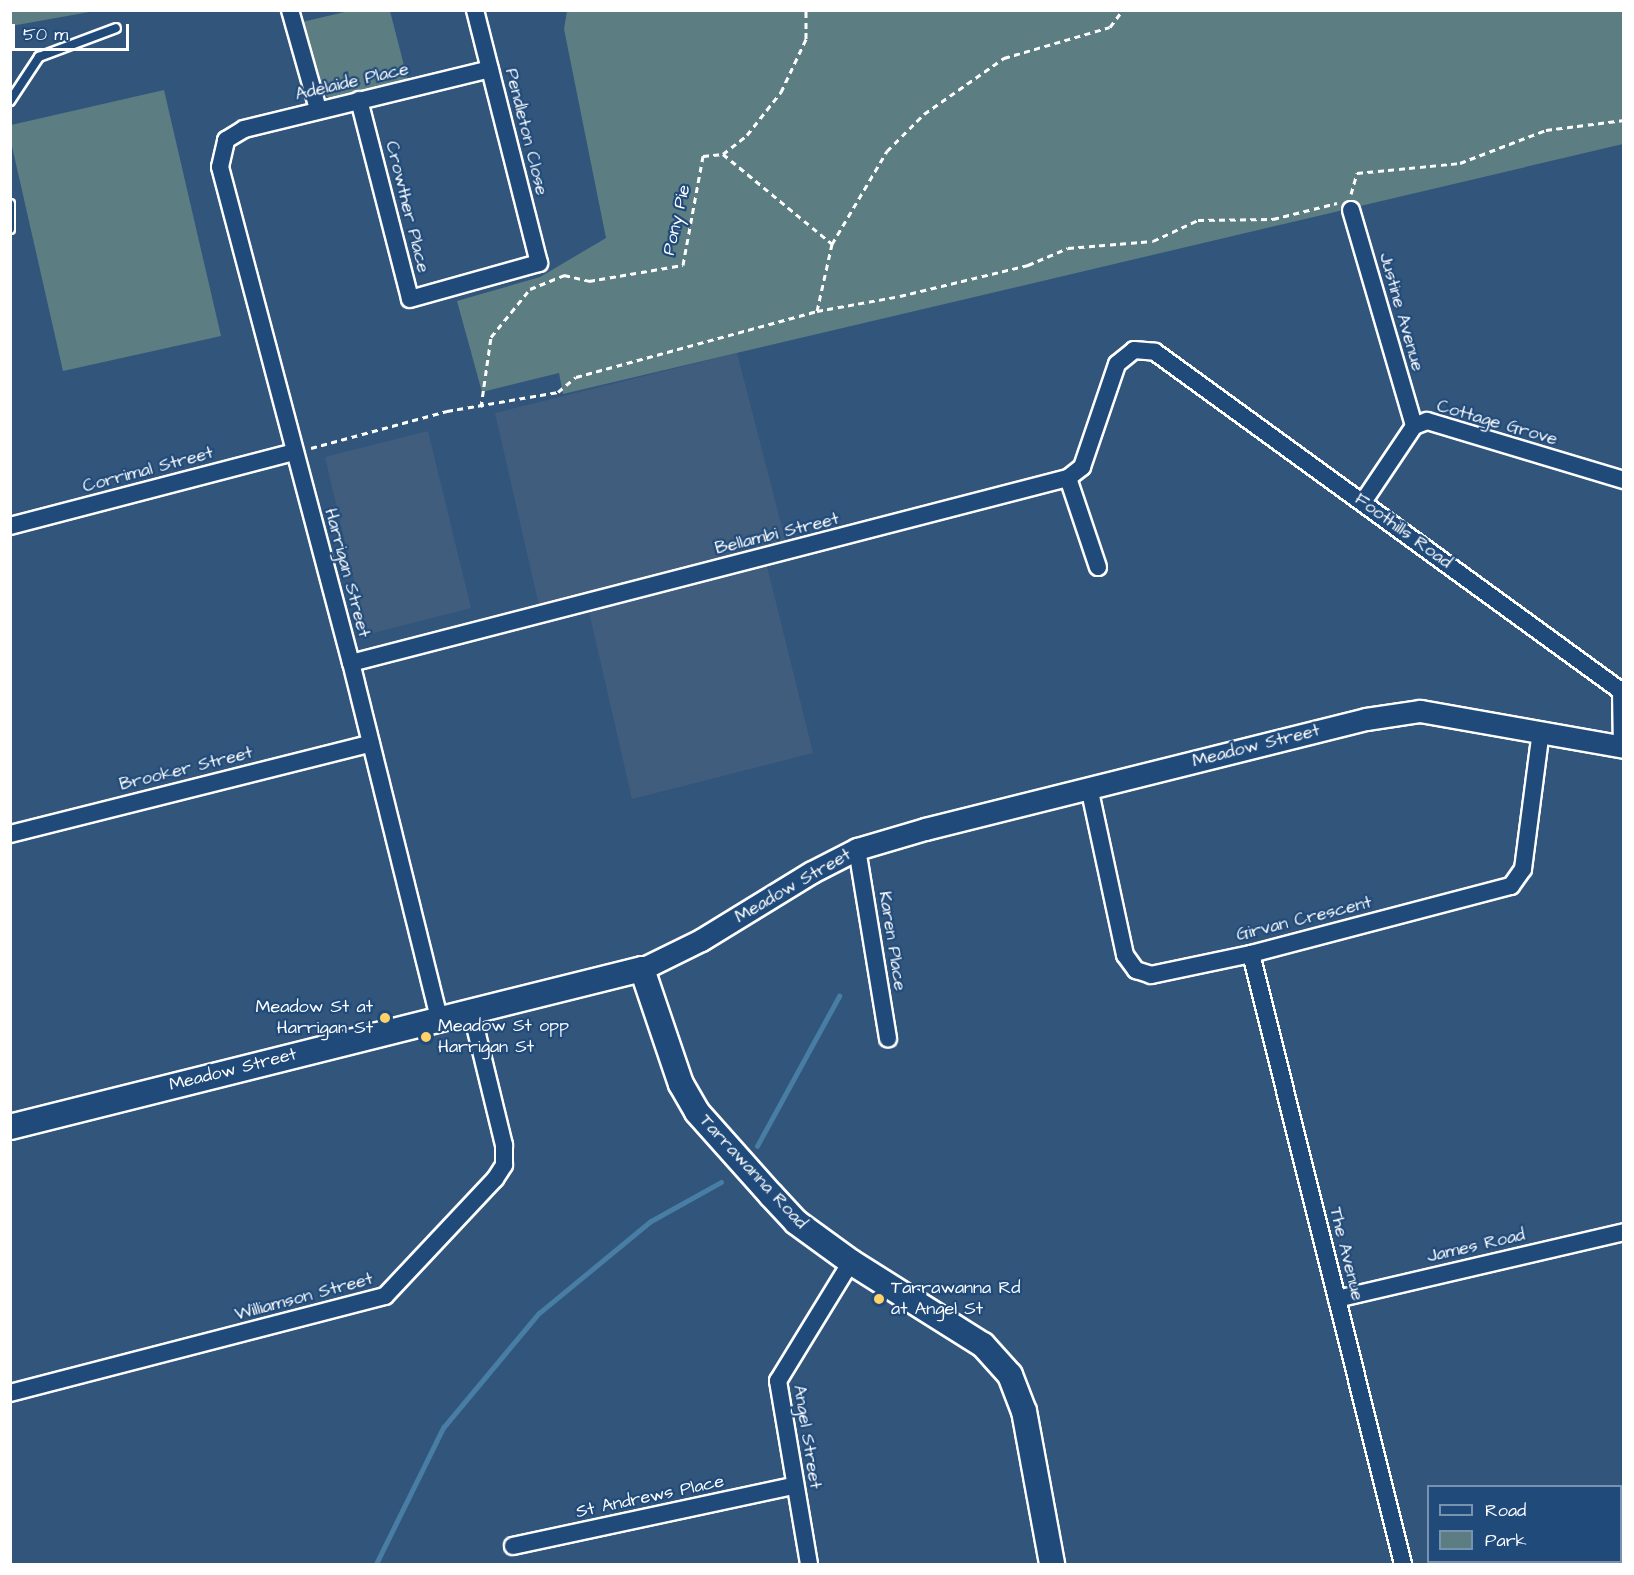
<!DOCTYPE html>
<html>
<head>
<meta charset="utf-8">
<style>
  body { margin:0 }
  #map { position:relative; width:1634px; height:1575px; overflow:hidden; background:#32557c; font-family:"Architects Daughter",sans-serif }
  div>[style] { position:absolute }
  .built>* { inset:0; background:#405d7d }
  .green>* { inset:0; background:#5c7e83 }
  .stream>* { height:4.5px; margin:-2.25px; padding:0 2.25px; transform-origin:2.25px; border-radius:2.25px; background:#487ea4 }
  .path>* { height:3px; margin-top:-1.5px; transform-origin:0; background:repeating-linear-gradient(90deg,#fff 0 6px,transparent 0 10.5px) }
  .roads { filter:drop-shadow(2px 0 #fff) drop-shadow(-2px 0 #fff) drop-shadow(0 2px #fff) drop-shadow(0 -2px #fff) }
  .service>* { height:8px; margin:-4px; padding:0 4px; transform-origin:4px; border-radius:4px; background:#1f4a7a }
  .minor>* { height:16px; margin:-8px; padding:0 8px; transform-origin:8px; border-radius:8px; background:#1f4a7a }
  .tertiary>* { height:21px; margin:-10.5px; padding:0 10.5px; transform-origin:10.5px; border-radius:10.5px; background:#1f4a7a }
  .secondary>* { height:24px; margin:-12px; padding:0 12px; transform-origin:12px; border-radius:12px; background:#1f4a7a }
  .dots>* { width:16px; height:16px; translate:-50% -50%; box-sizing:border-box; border:3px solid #1f4a7a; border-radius:50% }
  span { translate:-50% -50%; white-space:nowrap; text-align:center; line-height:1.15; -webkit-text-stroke:4.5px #1f4a7a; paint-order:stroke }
  .street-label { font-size:18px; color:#fff }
  .poi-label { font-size:18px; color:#fff }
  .right { translate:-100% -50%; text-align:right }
  .left { translate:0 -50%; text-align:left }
  .frame { position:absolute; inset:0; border:12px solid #fff; pointer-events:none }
  .legend { position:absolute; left:1427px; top:1485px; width:195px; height:78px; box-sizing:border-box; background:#1f4a7a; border:2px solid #7992af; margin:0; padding:8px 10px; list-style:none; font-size:18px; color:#fff }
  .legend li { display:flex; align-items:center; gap:12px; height:30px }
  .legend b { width:30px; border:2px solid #7992af }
  .scale { position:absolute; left:12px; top:24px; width:117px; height:27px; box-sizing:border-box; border:3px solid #fff; border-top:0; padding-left:8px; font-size:18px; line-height:21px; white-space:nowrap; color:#fff; -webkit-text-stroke:4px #1f4a7a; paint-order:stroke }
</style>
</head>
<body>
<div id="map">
  <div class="built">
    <div style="clip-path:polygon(737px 353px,788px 551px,765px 558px,813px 753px,632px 799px,587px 603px,541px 614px,495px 413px)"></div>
    <div style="clip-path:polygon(428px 431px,471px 608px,373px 633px,365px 627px,325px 457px)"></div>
  </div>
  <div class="green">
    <div style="clip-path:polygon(11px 10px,95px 10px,95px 11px,11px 26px)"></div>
    <div style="clip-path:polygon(349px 11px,390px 11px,408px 81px,331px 100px,320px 90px,302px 22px)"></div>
    <div style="clip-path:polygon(567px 11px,1623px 11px,1623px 144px,563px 394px,559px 373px,482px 392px,457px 301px,540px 277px,606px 238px,564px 29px)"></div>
    <div style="clip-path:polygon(164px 90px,221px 336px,63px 371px,11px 142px,11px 125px)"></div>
  </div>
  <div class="stream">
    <div style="left:757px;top:1146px;width:171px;rotate:-61.3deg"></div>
    <div style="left:376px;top:1564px;width:152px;rotate:-63.8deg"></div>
    <div style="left:443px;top:1428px;width:148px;rotate:-50.2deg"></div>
    <div style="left:538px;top:1314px;width:146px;rotate:-39.5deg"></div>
    <div style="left:651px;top:1221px;width:80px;rotate:-29.1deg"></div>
  </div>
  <div class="path">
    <div style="left:723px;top:154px;width:141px;rotate:39.5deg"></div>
    <div style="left:1351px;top:194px;width:22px;rotate:-74deg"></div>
    <div style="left:1357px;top:173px;width:103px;rotate:-5.5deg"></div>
    <div style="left:1460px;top:163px;width:92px;rotate:-21deg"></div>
    <div style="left:1546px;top:130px;width:79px;rotate:-7.3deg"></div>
    <div style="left:817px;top:311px;width:84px;rotate:-10.2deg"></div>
    <div style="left:900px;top:296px;width:132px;rotate:-13.6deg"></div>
    <div style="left:1028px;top:265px;width:43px;rotate:-23deg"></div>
    <div style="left:1068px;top:248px;width:85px;rotate:-4.7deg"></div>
    <div style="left:1153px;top:241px;width:50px;rotate:-25deg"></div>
    <div style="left:1198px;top:220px;width:75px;rotate:-0.8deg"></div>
    <div style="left:1273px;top:219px;width:66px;rotate:-14deg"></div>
    <div style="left:481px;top:407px;width:71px;rotate:-81.9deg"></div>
    <div style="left:491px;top:337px;width:62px;rotate:-50.9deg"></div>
    <div style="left:530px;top:289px;width:37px;rotate:-22deg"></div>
    <div style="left:564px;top:275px;width:26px;rotate:13deg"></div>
    <div style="left:589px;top:281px;width:95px;rotate:-9.7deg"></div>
    <div style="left:683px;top:265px;width:111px;rotate:-79.6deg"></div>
    <div style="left:703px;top:156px;width:20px;rotate:-6deg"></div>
    <div style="left:723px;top:154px;width:31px;rotate:-38deg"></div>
    <div style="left:747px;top:135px;width:55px;rotate:-51.7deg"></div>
    <div style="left:781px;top:92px;width:59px;rotate:-64.7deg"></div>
    <div style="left:806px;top:39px;width:29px;rotate:-90deg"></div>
    <div style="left:311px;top:448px;width:141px;rotate:-15.2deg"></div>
    <div style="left:447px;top:411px;width:113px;rotate:-9.7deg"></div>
    <div style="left:558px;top:392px;width:23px;rotate:-40deg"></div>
    <div style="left:576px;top:377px;width:250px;rotate:-15.3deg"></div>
    <div style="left:817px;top:311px;width:69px;rotate:-77.4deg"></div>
    <div style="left:832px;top:244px;width:108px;rotate:-59.4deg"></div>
    <div style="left:887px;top:151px;width:52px;rotate:-45deg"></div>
    <div style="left:924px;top:114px;width:98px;rotate:-35deg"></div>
    <div style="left:1004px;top:58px;width:110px;rotate:-16.3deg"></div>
    <div style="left:1110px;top:27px;width:21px;rotate:-53deg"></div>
  </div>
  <div class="roads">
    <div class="service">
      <div style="left:10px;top:101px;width:53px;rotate:-56.6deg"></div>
      <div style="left:39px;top:57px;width:82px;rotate:-20.6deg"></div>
      <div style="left:10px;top:204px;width:25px;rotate:90deg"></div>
    </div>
    <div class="minor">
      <div style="left:290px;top:10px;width:103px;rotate:74.2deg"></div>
      <div style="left:359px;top:100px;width:205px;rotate:75.6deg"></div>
      <div style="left:410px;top:299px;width:134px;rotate:-15.6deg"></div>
      <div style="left:539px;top:263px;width:261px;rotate:-104.2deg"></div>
      <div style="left:1351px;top:210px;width:225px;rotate:73.7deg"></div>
      <div style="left:1068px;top:478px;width:94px;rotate:71.4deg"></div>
      <div style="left:1363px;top:502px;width:92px;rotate:-56.1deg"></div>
      <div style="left:1414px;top:426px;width:14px;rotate:-21deg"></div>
      <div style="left:1427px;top:421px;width:206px;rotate:16.7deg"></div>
      <div style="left:10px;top:526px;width:294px;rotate:-14.6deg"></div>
      <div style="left:351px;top:663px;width:740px;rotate:-14.47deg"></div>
      <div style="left:1068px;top:478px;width:18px;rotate:-38deg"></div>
      <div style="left:1082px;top:467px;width:109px;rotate:-71.2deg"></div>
      <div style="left:1117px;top:364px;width:22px;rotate:-39deg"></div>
      <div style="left:1134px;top:350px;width:21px;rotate:5deg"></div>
      <div style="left:1155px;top:352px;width:576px;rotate:36.03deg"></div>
      <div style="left:1621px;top:691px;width:56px;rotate:89deg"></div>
      <div style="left:1089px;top:787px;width:172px;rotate:77.9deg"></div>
      <div style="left:1125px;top:955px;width:19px;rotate:54deg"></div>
      <div style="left:1136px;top:970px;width:16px;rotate:18deg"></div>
      <div style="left:1151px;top:975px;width:102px;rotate:-11.9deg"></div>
      <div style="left:1251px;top:954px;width:269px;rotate:-14.7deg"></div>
      <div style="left:1511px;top:886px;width:21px;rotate:-55deg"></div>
      <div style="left:1523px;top:869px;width:139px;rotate:-82.6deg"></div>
      <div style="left:10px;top:834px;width:372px;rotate:-14.1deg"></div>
      <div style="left:857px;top:849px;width:192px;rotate:80.7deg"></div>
      <div style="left:1251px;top:954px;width:629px;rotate:76.01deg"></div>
      <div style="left:439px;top:1018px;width:366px;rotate:-103.9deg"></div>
      <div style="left:351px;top:663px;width:513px;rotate:-104.79deg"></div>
      <div style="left:220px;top:167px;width:28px;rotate:-77deg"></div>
      <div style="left:226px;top:140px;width:21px;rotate:-31deg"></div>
      <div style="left:244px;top:129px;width:253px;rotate:-13.7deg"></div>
      <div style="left:1337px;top:1299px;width:295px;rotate:-13.1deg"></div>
      <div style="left:10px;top:1393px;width:387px;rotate:-14.5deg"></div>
      <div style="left:385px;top:1296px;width:161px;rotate:-46.8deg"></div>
      <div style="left:495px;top:1179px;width:17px;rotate:-57deg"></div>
      <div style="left:504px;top:1165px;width:20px;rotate:-90deg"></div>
      <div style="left:504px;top:1145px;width:139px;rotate:-103.7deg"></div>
      <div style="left:513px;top:1546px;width:287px;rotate:-12.1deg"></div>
      <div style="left:809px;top:1564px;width:186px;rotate:-99.6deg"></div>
      <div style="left:778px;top:1381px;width:140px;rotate:-58.5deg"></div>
    </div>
    <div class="tertiary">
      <div style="left:642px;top:969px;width:66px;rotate:-26.2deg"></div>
      <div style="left:701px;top:940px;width:130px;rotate:-31.5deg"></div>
      <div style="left:812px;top:872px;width:51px;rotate:-27.1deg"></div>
      <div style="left:857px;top:849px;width:71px;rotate:-16.4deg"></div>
      <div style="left:925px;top:829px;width:455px;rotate:-14deg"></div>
      <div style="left:1366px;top:719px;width:55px;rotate:-8.4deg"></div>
      <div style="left:1420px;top:711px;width:207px;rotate:10deg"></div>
    </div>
    <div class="secondary">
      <div style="left:10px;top:1127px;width:651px;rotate:-14.04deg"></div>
      <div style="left:642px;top:969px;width:121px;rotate:71.3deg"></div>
      <div style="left:681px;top:1084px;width:32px;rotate:60deg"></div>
      <div style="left:697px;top:1112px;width:111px;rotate:48.3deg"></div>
      <div style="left:771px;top:1195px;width:37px;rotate:47deg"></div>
      <div style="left:796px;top:1222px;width:68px;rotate:36deg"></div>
      <div style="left:851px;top:1262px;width:156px;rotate:32.2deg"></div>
      <div style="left:983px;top:1345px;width:40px;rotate:48deg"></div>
      <div style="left:1010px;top:1375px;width:39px;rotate:69deg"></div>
      <div style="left:1024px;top:1411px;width:156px;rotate:79.6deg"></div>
    </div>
  </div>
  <div class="dots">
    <div style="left:385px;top:1018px;background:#ffd166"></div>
    <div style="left:426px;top:1037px;background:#ffd166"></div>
    <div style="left:879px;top:1299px;background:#ffd166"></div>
  </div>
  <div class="street-label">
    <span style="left:352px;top:82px;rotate:-13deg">Adelaide Place</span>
    <span style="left:526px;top:132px;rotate:76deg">Pendleton Close</span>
    <span style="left:407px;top:207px;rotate:76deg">Crowther Place</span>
    <span style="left:677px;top:220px;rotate:-77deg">Pony Pie</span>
    <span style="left:1401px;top:312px;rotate:74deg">Justine Avenue</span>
    <span style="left:1497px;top:423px;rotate:16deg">Cottage Grove</span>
    <span style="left:148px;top:470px;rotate:-15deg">Corrimal Street</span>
    <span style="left:1403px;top:531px;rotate:36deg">Foothills Road</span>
    <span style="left:777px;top:534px;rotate:-14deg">Bellambi Street</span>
    <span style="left:347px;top:573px;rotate:75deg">Harrigan Street</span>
    <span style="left:1256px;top:746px;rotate:-14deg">Meadow Street</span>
    <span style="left:186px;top:769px;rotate:-14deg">Brooker Street</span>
    <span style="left:793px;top:886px;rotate:-30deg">Meadow Street</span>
    <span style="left:1304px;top:919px;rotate:-14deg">Girvan Crescent</span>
    <span style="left:892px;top:941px;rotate:81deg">Karen Place</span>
    <span style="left:233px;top:1070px;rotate:-14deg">Meadow Street</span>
    <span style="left:753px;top:1172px;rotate:47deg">Tarrawanna Road</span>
    <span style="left:1476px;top:1246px;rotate:-13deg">James Road</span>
    <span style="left:1346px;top:1254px;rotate:76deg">The Avenue</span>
    <span style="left:304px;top:1297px;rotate:-15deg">Williamson Street</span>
    <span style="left:807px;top:1437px;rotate:81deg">Angel Street</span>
    <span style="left:650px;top:1497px;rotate:-12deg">St Andrews Place</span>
  </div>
  <div class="poi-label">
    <span class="right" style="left:373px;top:1018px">Meadow St at<br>Harrigan St</span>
    <span class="left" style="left:438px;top:1037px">Meadow St opp<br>Harrigan St</span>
    <span class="left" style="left:891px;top:1299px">Tarrawanna Rd<br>at Angel St</span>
  </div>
  <div class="frame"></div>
  <ul class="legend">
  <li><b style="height:8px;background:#1f4a7a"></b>Road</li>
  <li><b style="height:16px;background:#5c7e83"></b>Park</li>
  </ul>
  <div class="scale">50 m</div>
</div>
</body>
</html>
